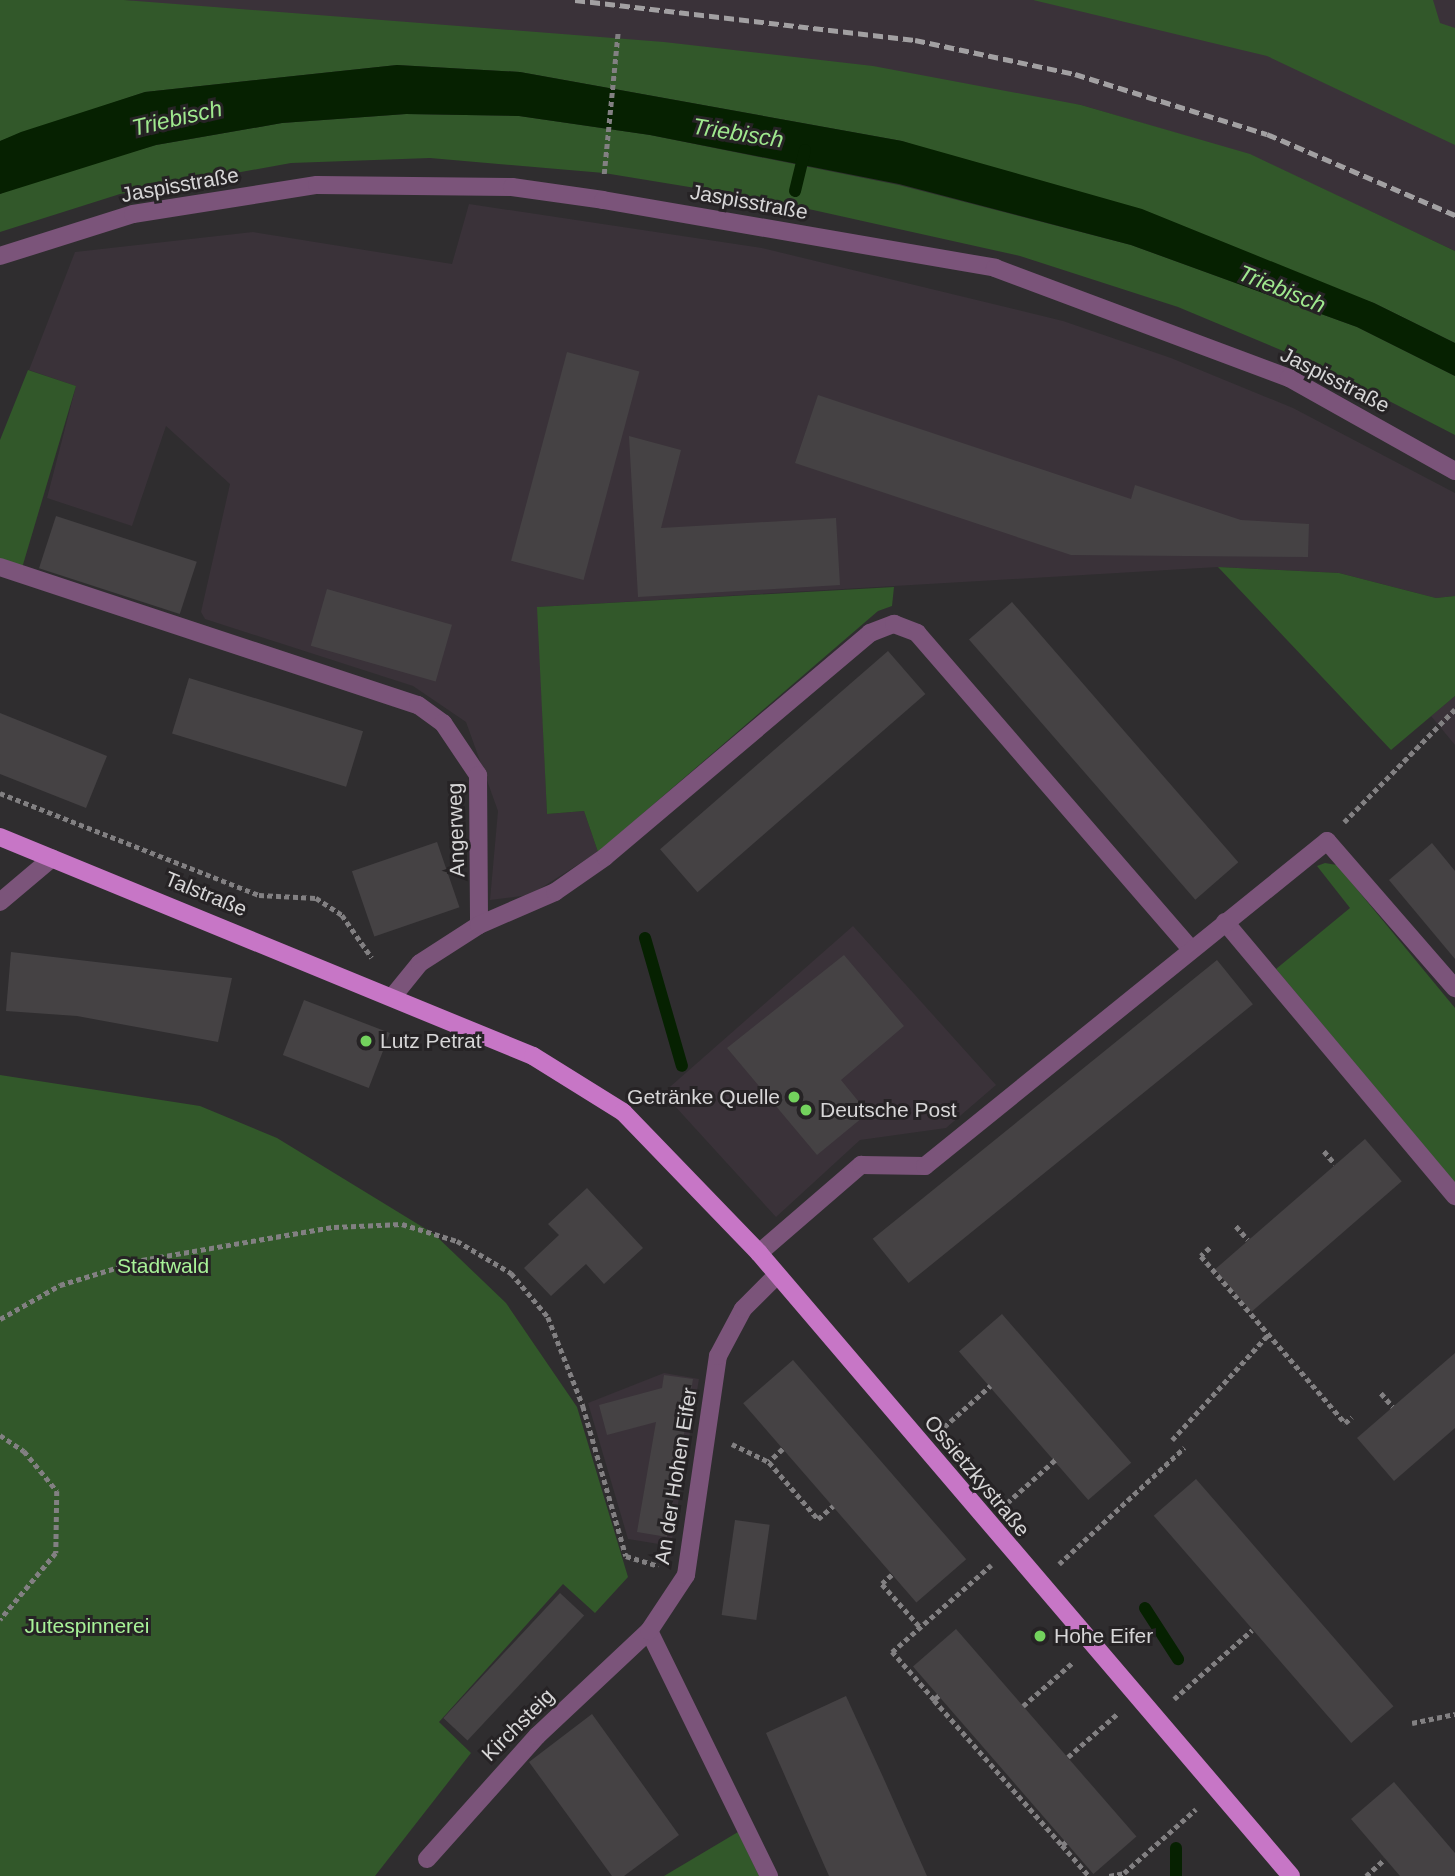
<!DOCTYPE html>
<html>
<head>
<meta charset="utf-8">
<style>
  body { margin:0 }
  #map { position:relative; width:1455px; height:1876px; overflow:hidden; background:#2f2d2f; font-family:Arial,sans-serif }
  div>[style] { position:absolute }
  .built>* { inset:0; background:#3a3239 }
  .green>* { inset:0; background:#32582a }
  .water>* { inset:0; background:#062101 }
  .stream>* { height:12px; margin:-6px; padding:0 6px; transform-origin:6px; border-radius:6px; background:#062101 }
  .building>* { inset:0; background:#454244; transform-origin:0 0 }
  .path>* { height:4.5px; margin-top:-2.25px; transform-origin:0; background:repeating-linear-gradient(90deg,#828082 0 5px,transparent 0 8.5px) }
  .minor>* { height:18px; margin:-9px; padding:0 9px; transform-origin:9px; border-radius:9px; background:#7b547a }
  .major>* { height:18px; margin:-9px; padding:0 9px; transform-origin:9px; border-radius:9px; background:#c776c6 }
  .rail>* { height:5px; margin-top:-2.5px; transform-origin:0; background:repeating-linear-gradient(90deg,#a2a0a2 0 10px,transparent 0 15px) }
  .dots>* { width:19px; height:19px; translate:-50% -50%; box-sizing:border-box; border:4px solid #262325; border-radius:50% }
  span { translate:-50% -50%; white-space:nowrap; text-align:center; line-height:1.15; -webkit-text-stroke:6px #262325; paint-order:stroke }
  .street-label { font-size:21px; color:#d7d6d7 }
  .poi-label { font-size:21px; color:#d7d6d7 }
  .left { translate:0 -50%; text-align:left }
  .right { translate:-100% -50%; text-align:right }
  .park-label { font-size:21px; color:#a8f298 }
  .water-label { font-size:23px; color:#9fe88e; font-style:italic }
</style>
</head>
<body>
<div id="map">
  <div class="built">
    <div style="clip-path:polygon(124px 0,1455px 0,1455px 251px,1250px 155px,1081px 105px)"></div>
    <div style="clip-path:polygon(469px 204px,762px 248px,1063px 321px,1171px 358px,1293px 408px,1455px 493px,1455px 596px,1436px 598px,1339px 573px,1218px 567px,538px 607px,547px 814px,584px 811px,598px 852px,530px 895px,490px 900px,498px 811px,466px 722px,413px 686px,205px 619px,201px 612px,230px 484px,166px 426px,132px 526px,47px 498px,76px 386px,29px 370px,75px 252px,253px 232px,452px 264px)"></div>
    <div style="clip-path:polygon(1455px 696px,1455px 745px,1431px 716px)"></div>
    <div style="clip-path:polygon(853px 926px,996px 1085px,946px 1128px,860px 1140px,776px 1217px,663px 1093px)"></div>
    <div style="clip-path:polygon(664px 1373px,699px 1379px,671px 1546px,628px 1539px,588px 1403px)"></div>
  </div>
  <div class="green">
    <div style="clip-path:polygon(0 0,124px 0,664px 42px,873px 66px,1081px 105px,1250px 154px,1455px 251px,1455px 343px,1374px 303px,902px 141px,520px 72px,397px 65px,145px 92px,0 141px)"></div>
    <div style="clip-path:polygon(1033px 0,1433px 0,1440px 23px,1455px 28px,1455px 145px,1267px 56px)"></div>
    <div style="clip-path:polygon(406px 114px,519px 116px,650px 135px,899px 185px,1131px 245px,1357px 327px,1455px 376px,1455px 435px,1329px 370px,1178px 307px,1020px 256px,768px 200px,604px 173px,430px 158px,291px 163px,120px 194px,0 232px,0 194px,29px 181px,156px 145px,282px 123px)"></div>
    <div style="clip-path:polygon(28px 370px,76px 386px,22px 568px,0 559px,0 440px)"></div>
    <div style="clip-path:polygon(1218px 567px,1339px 573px,1436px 598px,1455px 596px,1455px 696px,1391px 750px)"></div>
    <div style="clip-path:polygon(894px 587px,892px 606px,878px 611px,598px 852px,584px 811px,547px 814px,537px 607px)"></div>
    <div style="clip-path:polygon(1325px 863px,1337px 865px,1455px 1008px,1455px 1183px,1276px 969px,1350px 908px,1317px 866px)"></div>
    <div style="clip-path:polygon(0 1075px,200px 1106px,277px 1138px,434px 1234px,506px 1303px,577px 1407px,628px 1577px,595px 1613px,563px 1584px,439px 1722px,471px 1753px,375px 1876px,0 1876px)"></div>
    <div style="clip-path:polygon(738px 1832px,759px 1876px,664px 1876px)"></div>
  </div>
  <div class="water">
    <div style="clip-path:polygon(397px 65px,520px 72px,902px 141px,1142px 209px,1374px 303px,1455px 343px,1455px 376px,1357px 327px,1131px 245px,899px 184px,650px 135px,519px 116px,406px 114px,282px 123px,156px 145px,0 194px,0 141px,21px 132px,145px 92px)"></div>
  </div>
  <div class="stream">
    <div style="left:795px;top:191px;width:42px;rotate:-76.3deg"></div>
    <div style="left:645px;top:938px;width:133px;rotate:73.9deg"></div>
    <div style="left:1145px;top:1608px;width:61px;rotate:57.1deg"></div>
    <div style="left:1176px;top:1876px;width:28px;rotate:-90deg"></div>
  </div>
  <div class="building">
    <div style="left:567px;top:352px;width:75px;height:216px;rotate:15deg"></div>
    <div style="clip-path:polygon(818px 395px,1131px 499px,1135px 485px,1241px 520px,1309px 524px,1308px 557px,1071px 555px,795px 463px)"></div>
    <div style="clip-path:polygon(629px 436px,681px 450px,661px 528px,836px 518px,840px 585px,638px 597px)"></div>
    <div style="left:56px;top:516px;width:148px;height:55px;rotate:18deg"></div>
    <div style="left:327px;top:589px;width:130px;height:59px;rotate:16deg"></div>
    <div style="left:1012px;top:602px;width:345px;height:57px;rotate:49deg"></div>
    <div style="left:888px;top:651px;width:57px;height:302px;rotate:49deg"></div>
    <div style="left:189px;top:678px;width:182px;height:58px;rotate:17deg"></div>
    <div style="clip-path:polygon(0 713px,107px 756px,86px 808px,0 774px)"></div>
    <div style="left:437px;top:842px;width:69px;height:90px;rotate:71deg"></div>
    <div style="clip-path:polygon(1432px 843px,1455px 871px,1455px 959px,1389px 880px)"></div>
    <div style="clip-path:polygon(11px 952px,232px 978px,218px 1042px,77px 1016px,6px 1011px)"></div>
    <div style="clip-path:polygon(844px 955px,904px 1026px,841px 1080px,868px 1113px,817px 1155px,727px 1048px)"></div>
    <div style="left:1217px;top:960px;width:57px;height:443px;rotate:51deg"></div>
    <div style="left:304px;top:1000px;width:92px;height:59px;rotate:21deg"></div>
    <div style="left:1365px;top:1139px;width:56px;height:199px;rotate:49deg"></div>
    <div style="clip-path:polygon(587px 1188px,643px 1248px,604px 1284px,586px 1264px,551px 1296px,524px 1268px,559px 1235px,548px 1224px)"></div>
    <div style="left:1002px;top:1314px;width:197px;height:57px;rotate:49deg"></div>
    <div style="clip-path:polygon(1455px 1353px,1455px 1428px,1394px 1481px,1357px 1438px)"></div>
    <div style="left:793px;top:1360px;width:264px;height:66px;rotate:49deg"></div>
    <div style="clip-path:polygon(664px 1375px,693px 1379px,667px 1537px,637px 1532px,656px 1422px,607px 1435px,599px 1405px,662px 1388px)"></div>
    <div style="left:1196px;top:1479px;width:301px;height:56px;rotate:49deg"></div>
    <div style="left:735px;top:1520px;width:35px;height:96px;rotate:8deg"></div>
    <div style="left:560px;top:1593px;width:33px;height:171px;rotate:43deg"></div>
    <div style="left:956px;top:1629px;width:275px;height:57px;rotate:49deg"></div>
    <div style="clip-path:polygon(846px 1696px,883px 1777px,927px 1876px,829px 1876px,766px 1733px)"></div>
    <div style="clip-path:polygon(592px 1714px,679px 1835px,624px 1876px,612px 1876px,529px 1762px)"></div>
    <div style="clip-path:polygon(1394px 1782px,1455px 1853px,1455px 1876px,1400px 1876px,1351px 1819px)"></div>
  </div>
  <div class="path">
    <div style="left:604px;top:174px;width:144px;rotate:-84.4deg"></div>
    <div style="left:0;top:793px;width:278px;rotate:21.5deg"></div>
    <div style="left:259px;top:895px;width:57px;rotate:3deg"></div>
    <div style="left:316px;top:898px;width:31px;rotate:33deg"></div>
    <div style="left:342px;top:915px;width:52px;rotate:55.1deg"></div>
    <div style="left:1344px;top:822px;width:158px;rotate:-45.5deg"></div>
    <div style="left:1324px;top:1151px;width:17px;rotate:50deg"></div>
    <div style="left:1236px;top:1226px;width:18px;rotate:49deg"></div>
    <div style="left:1210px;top:1248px;width:12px;rotate:138deg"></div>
    <div style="left:1201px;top:1256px;width:221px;rotate:49.2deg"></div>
    <div style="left:1345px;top:1423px;width:9px;rotate:-41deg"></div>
    <div style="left:0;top:1319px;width:69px;rotate:-29.5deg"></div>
    <div style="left:60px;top:1285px;width:86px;rotate:-17deg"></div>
    <div style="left:142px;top:1260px;width:195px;rotate:-9.8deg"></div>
    <div style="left:334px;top:1227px;width:68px;rotate:-2.5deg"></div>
    <div style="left:402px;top:1224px;width:58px;rotate:17.2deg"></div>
    <div style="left:457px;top:1241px;width:63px;rotate:30.7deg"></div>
    <div style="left:511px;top:1273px;width:57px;rotate:49.9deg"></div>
    <div style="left:548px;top:1317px;width:96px;rotate:68.5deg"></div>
    <div style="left:583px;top:1406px;width:156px;rotate:74deg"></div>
    <div style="left:626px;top:1556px;width:34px;rotate:17deg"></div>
    <div style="left:1381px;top:1393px;width:18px;rotate:49deg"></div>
    <div style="left:944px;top:1427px;width:62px;rotate:-41.7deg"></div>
    <div style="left:0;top:1435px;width:29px;rotate:34deg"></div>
    <div style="left:24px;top:1451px;width:52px;rotate:50.5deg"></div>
    <div style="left:57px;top:1491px;width:62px;rotate:90.9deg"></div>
    <div style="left:56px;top:1553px;width:87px;rotate:129.9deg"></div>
    <div style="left:1172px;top:1440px;width:142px;rotate:-47.6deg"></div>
    <div style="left:732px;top:1444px;width:41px;rotate:25.9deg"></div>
    <div style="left:783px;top:1449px;width:19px;rotate:137deg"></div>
    <div style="left:769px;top:1462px;width:75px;rotate:49.3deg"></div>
    <div style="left:818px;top:1519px;width:20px;rotate:-41deg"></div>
    <div style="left:1007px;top:1503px;width:66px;rotate:-41.9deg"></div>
    <div style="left:1059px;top:1564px;width:171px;rotate:-42.9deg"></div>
    <div style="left:892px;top:1575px;width:13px;rotate:138deg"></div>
    <div style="left:882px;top:1584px;width:57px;rotate:48.5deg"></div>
    <div style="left:939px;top:1696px;width:6px;rotate:141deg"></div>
    <div style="left:934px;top:1700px;width:193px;rotate:48.6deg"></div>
    <div style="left:1062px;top:1845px;width:5px;rotate:-37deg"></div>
    <div style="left:1174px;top:1699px;width:104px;rotate:-41.5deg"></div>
    <div style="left:934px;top:1700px;width:64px;rotate:-131.2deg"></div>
    <div style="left:892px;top:1652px;width:132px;rotate:-41.3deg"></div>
    <div style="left:1023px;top:1706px;width:65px;rotate:-41.3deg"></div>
    <div style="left:1412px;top:1723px;width:44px;rotate:-11.8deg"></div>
    <div style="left:1068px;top:1757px;width:65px;rotate:-41.3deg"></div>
    <div style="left:1062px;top:1845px;width:41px;rotate:48.9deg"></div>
    <div style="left:1109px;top:1876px;width:15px;rotate:-11deg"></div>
    <div style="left:1124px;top:1873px;width:96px;rotate:-41.6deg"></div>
    <div style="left:1366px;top:1876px;width:25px;rotate:-42deg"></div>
  </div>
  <div class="minor">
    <div style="left:0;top:256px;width:139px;rotate:-17.5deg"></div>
    <div style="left:133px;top:214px;width:186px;rotate:-9deg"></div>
    <div style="left:317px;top:185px;width:195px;rotate:0.6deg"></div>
    <div style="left:512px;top:187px;width:92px;rotate:8.1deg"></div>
    <div style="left:603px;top:200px;width:398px;rotate:9.8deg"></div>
    <div style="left:995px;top:268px;width:314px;rotate:20.5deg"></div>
    <div style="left:1289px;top:378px;width:190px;rotate:29.3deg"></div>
    <div style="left:0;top:567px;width:440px;rotate:18.3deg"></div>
    <div style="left:418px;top:705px;width:31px;rotate:36deg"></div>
    <div style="left:443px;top:723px;width:63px;rotate:56.1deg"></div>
    <div style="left:478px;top:775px;width:150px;rotate:89.6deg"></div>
    <div style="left:0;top:902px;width:68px;rotate:-40.2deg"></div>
    <div style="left:1225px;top:922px;width:358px;rotate:50deg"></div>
    <div style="left:394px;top:995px;width:41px;rotate:-50.9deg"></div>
    <div style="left:420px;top:963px;width:70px;rotate:-32.8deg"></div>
    <div style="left:479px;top:925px;width:83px;rotate:-23.5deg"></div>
    <div style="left:555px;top:892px;width:61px;rotate:-35deg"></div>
    <div style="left:605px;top:857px;width:347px;rotate:-40.2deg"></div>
    <div style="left:870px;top:633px;width:26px;rotate:-21deg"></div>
    <div style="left:894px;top:624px;width:25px;rotate:21deg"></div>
    <div style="left:917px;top:633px;width:418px;rotate:49.1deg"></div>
    <div style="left:759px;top:1253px;width:135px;rotate:-40.8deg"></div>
    <div style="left:861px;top:1165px;width:64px;rotate:0.9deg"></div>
    <div style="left:925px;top:1166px;width:517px;rotate:-38.95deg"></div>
    <div style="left:1327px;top:841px;width:195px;rotate:49deg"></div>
    <div style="left:649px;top:1631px;width:273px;rotate:63.9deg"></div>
    <div style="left:427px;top:1859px;width:165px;rotate:-48.2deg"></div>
    <div style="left:537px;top:1736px;width:154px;rotate:-43.2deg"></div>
    <div style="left:649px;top:1631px;width:67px;rotate:-56.5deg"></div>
    <div style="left:686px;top:1575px;width:221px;rotate:-81.7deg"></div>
    <div style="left:718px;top:1356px;width:53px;rotate:-62deg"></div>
    <div style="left:743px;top:1309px;width:48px;rotate:-45deg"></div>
  </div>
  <div class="major">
    <div style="left:0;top:837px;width:576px;rotate:22.34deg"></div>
    <div style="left:533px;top:1056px;width:106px;rotate:31.9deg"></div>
    <div style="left:623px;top:1112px;width:196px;rotate:46deg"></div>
    <div style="left:759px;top:1253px;width:819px;rotate:49.5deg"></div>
  </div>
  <div class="rail">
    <div style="left:575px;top:0;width:342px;rotate:6.7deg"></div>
    <div style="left:915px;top:40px;width:164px;rotate:12deg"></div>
    <div style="left:1075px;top:74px;width:201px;rotate:17.4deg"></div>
    <div style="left:1267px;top:134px;width:205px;rotate:23.3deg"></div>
  </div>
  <div class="dots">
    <div style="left:366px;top:1041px;background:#73d25d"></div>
    <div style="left:794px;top:1097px;background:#73d25d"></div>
    <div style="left:806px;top:1110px;background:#73d25d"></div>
    <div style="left:1040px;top:1636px;background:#73d25d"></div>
  </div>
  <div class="street-label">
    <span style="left:180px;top:185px;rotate:-10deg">Jaspisstraße</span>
    <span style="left:749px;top:202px;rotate:10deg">Jaspisstraße</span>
    <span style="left:1335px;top:380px;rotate:27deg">Jaspisstraße</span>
    <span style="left:456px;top:830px;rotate:-92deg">Angerweg</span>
    <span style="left:206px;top:894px;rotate:22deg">Talstraße</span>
    <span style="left:676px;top:1476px;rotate:-81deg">An der Hohen Eifer</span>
    <span style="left:977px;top:1476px;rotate:50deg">Ossietzkystraße</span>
    <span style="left:518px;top:1725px;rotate:-45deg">Kirchsteig</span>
  </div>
  <div class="poi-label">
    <span class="left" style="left:380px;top:1041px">Lutz Petrat</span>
    <span class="right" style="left:780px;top:1097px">Getränke Quelle</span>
    <span class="left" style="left:820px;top:1110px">Deutsche Post</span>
    <span class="left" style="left:1054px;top:1636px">Hohe Eifer</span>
  </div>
  <div class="park-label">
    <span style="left:163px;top:1266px">Stadtwald</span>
    <span style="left:87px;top:1626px">Jutespinnerei</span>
  </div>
  <div class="water-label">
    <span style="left:177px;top:118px;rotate:-13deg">Triebisch</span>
    <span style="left:738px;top:133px;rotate:9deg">Triebisch</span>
    <span style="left:1282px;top:289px;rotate:22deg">Triebisch</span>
  </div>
</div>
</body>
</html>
